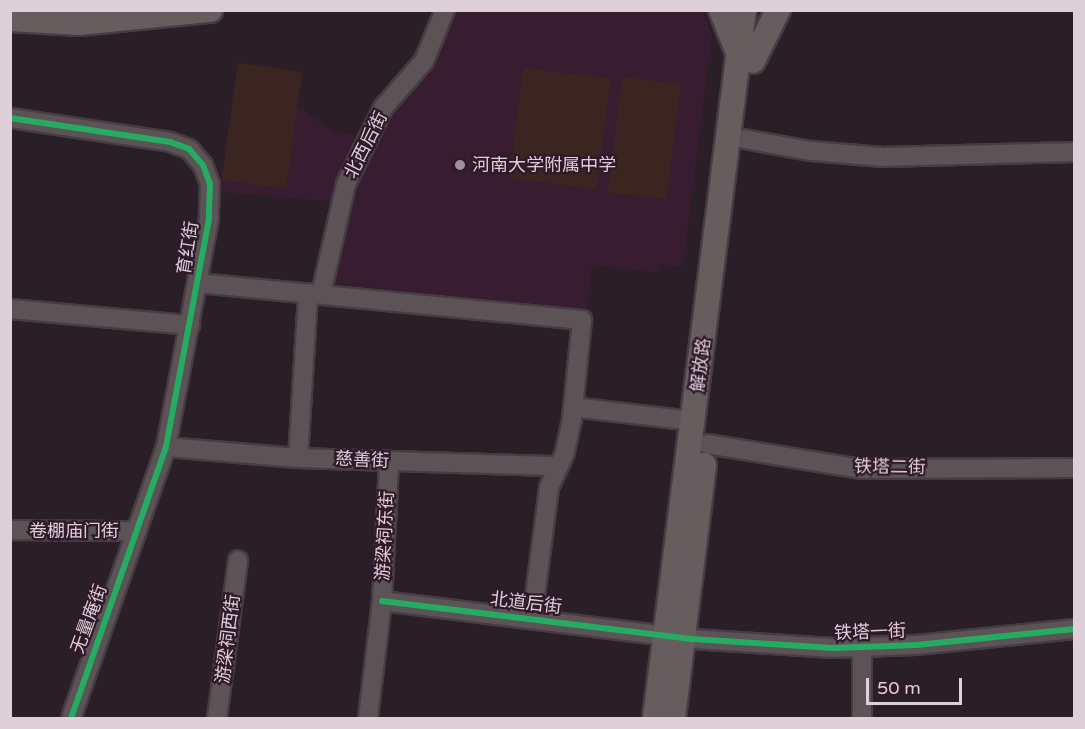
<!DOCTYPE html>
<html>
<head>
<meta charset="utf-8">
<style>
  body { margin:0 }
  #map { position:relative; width:1085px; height:729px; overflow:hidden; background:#2b1f27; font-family:"Varela Round","Noto Sans SC",sans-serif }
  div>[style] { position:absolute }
  .built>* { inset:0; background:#371d2f }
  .green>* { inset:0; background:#3b2520; transform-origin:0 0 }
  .roads { filter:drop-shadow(2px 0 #473c43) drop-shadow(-2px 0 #473c43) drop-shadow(0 2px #473c43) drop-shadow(0 -2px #473c43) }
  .minor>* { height:18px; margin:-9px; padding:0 9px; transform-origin:9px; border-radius:9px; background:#5b5355 }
  .major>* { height:24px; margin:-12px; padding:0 12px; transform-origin:12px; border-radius:12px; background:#665d5f }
  .cycleway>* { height:6px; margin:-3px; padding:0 3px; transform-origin:3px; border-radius:3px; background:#26ab63 }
  .dots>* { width:16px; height:16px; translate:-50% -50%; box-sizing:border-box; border:3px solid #301a29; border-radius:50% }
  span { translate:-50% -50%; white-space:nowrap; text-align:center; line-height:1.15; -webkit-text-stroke:4.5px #301a29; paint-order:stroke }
  .street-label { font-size:18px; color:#decfd9 }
  .poi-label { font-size:18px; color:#decfd9 }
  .left { translate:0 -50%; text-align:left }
  .frame { position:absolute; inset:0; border:12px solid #decfd9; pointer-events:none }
  .scale { position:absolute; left:866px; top:678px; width:96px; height:27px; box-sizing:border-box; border:3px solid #decfd9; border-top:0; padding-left:8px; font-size:18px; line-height:21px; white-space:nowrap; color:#decfd9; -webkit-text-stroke:4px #301a29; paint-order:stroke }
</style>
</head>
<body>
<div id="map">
  <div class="built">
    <div style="clip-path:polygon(702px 10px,712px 36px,683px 267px,660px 265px,659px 273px,592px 265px,587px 310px,333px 284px,348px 203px,220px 192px,238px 63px,302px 72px,298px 106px,334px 132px,355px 135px,353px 146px,372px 149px,381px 121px,399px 99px,417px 86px,433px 59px,451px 11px)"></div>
  </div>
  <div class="green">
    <div style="left:238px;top:63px;width:65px;height:118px;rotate:8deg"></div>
    <div style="left:523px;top:68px;width:88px;height:111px;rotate:7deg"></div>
    <div style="left:622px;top:77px;width:59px;height:116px;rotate:7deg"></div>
  </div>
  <div class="roads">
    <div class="minor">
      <div style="left:10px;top:118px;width:162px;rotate:8.5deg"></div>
      <div style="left:170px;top:142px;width:20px;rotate:20deg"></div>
      <div style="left:189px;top:149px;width:21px;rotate:49deg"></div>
      <div style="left:203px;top:165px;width:20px;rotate:70deg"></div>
      <div style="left:210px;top:184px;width:35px;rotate:92deg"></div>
      <div style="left:209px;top:219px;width:232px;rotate:100.7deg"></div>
      <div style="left:166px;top:447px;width:287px;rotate:109.3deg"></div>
      <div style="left:744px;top:139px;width:68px;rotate:10.2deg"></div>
      <div style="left:811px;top:151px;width:72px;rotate:4.8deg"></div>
      <div style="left:883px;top:157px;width:191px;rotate:-1.5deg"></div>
      <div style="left:198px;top:283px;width:386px;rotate:5.5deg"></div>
      <div style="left:582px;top:320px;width:100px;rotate:95.8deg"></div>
      <div style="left:572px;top:419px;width:35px;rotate:102deg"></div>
      <div style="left:565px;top:453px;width:38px;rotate:115deg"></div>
      <div style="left:549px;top:488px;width:132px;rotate:97.4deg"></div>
      <div style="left:321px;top:294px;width:113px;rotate:-77.2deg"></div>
      <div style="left:346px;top:184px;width:85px;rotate:-64deg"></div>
      <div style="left:383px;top:108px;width:62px;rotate:-48.9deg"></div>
      <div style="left:424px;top:61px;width:55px;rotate:-67.6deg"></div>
      <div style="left:10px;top:309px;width:181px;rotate:5.1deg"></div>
      <div style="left:573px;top:407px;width:121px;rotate:6.7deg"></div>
      <div style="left:707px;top:444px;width:157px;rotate:9.2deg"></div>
      <div style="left:862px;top:469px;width:212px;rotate:-0.3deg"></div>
      <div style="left:166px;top:447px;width:132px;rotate:4.8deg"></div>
      <div style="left:298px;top:458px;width:260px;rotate:1.8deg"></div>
      <div style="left:298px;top:458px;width:165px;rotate:-86.5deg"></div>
      <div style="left:10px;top:530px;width:127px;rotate:0.5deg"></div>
      <div style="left:382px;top:601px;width:312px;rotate:7deg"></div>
      <div style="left:692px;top:639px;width:141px;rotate:3.7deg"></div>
      <div style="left:833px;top:648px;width:83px;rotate:-2.1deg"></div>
      <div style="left:916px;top:645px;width:159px;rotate:-5.8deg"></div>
      <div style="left:862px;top:648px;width:70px;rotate:90deg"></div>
      <div style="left:217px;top:718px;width:159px;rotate:-82.4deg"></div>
      <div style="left:368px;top:718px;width:118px;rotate:-83.2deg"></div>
      <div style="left:382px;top:601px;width:139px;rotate:-87.1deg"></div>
    </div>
    <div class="major">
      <div style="left:721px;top:10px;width:43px;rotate:68.2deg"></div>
      <div style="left:10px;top:19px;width:69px;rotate:3.3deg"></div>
      <div style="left:79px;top:23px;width:132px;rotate:-5.7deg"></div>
      <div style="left:753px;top:61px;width:57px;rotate:-63.9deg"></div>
      <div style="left:655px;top:718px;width:714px;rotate:-82.84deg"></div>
      <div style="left:673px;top:718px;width:255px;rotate:-83deg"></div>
    </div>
  </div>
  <div class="cycleway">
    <div style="left:10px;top:118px;width:162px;rotate:8.5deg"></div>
    <div style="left:170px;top:142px;width:20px;rotate:20deg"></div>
    <div style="left:189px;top:149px;width:21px;rotate:49deg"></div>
    <div style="left:203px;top:165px;width:20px;rotate:70deg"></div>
    <div style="left:210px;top:184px;width:35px;rotate:92deg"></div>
    <div style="left:209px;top:219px;width:232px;rotate:100.7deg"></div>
    <div style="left:166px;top:447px;width:287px;rotate:109.3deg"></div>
    <div style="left:382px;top:601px;width:312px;rotate:7deg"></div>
    <div style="left:692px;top:639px;width:141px;rotate:3.7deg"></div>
    <div style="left:833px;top:648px;width:83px;rotate:-2.1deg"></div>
    <div style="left:916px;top:645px;width:159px;rotate:-5.8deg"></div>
  </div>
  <div class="dots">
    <div style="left:460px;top:165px;background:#9f919b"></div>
  </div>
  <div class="street-label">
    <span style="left:366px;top:145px;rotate:-63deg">北西后街</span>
    <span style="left:188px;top:248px;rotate:-81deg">育红街</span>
    <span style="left:701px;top:365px;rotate:-83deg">解放路</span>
    <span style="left:362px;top:460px;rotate:3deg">慈善街</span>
    <span style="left:890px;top:467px;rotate:1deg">铁塔二街</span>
    <span style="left:74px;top:531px">卷棚庙门街</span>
    <span style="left:385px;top:536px;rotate:-87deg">游梁祠东街</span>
    <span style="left:526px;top:603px;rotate:7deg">北道后街</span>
    <span style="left:89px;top:619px;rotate:-70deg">无量庵街</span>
    <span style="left:870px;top:632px;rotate:-2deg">铁塔一街</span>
    <span style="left:228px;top:639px;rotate:-83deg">游梁祠西街</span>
  </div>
  <div class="poi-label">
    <span class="left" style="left:472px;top:165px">河南大学附属中学</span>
  </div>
  <div class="frame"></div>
  <div class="scale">50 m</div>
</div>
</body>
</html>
